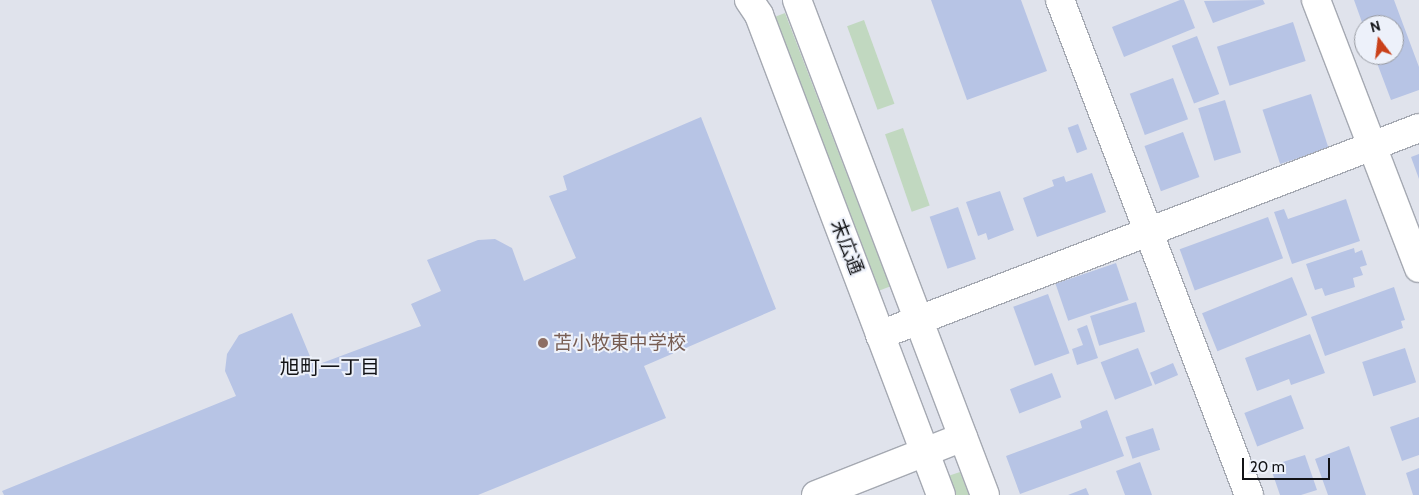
<!DOCTYPE html>
<html>
<head>
<meta charset="utf-8">
<style>
  body { margin:0 }
  #map { position:relative; width:1419px; height:495px; overflow:hidden; background:#e0e3ec; font-family:Cabin,"Noto Sans JP",sans-serif }
  div>[style] { position:absolute }
  .green>* { inset:0; background:#c1d8c0; transform-origin:0 0 }
  .building>* { inset:0; background:#b7c4e5; transform-origin:0 0 }
  .roads { filter:drop-shadow(1px 0 #a5a9b2) drop-shadow(-1px 0 #a5a9b2) drop-shadow(0 1px #a5a9b2) drop-shadow(0 -1px #a5a9b2) }
  .minor>* { height:28px; margin:-14px; padding:0 14px; transform-origin:14px; border-radius:14px; background:#fff }
  .dots>* { width:14px; height:14px; translate:-50% -50%; box-sizing:border-box; border:2px solid #edf1fa; border-radius:50% }
  span { translate:-50% -50%; white-space:nowrap; text-align:center; line-height:1.15; -webkit-text-stroke:4px #edf1fa; paint-order:stroke }
  .street-label { font-size:19px; color:#121316 }
  .education-label { font-size:19px; color:#785e54 }
  .left { translate:0 -50%; text-align:left }
  .neighbourhood-label { font-size:20px; color:#121316 }
  .north { position:absolute; left:1354px; top:15px; width:50px; height:50px; box-sizing:border-box; background:#edf1fa; border:1px solid #95989f; border-radius:50%; rotate:345deg; font-size:14px; font-weight:700; line-height:20px; text-align:center; color:#121316 }
  .north::after { content:''; display:block; margin:auto; width:18px; height:22px; background:#ca411a; clip-path:polygon(50% 0,100% 100%,50% 72%,0 100%) }
  .scale { position:absolute; left:1242px; top:458px; width:88px; height:22px; box-sizing:border-box; border:2px solid #121316; border-top:0; padding-left:6px; font-size:15px; line-height:18px; white-space:nowrap; color:#121316; -webkit-text-stroke:4px #edf1fa; paint-order:stroke }
</style>
</head>
<body>
<div id="map">
  <div class="green">
    <div style="left:785px;top:13px;width:293px;height:14px;rotate:69deg"></div>
    <div style="left:864px;top:20px;width:89px;height:18px;rotate:70deg"></div>
    <div style="left:903px;top:128px;width:82px;height:19px;rotate:71deg"></div>
    <div style="clip-path:polygon(960px 472px,969px 495px,955px 495px,948px 476px)"></div>
  </div>
  <div class="building">
    <div style="clip-path:polygon(931px 0,1021px 0,1047px 71px,967px 100px)"></div>
    <div style="clip-path:polygon(1180px 0,1184px 0,1195px 28px,1124px 57px,1112px 27px)"></div>
    <div style="clip-path:polygon(1263px 0,1265px 4px,1213px 23px,1204px 1px)"></div>
    <div style="clip-path:polygon(1354px 0,1394px 0,1419px 67px,1419px 90px,1391px 100px,1374px 55px,1394px 55px,1394px 25px,1363px 25px)"></div>
    <div style="left:1293px;top:22px;width:41px;height:80px;rotate:72deg"></div>
    <div style="left:1197px;top:36px;width:62px;height:27px;rotate:69deg"></div>
    <div style="left:1173px;top:78px;width:44px;height:46px;rotate:70deg"></div>
    <div style="left:1311px;top:94px;width:57px;height:51px;rotate:72deg"></div>
    <div style="left:1225px;top:100px;width:55px;height:28px;rotate:73deg"></div>
    <div style="clip-path:polygon(701px 117px,776px 309px,644px 366px,666px 418px,478px 495px,4px 495px,2px 491px,236px 396px,225px 371px,227px 354px,239px 335px,292px 313px,314px 366px,421px 326px,411px 304px,441px 291px,427px 260px,478px 240px,495px 239px,512px 248px,524px 281px,576px 258px,549px 196px,567px 190px,563px 176px)"></div>
    <div style="left:1078px;top:124px;width:27px;height:11px;rotate:70deg"></div>
    <div style="left:1183px;top:132px;width:48px;height:41px;rotate:70deg"></div>
    <div style="clip-path:polygon(1419px 154px,1419px 179px,1411px 157px)"></div>
    <div style="clip-path:polygon(1092px 173px,1106px 212px,1037px 237px,1023px 198px,1054px 186px,1052px 180px,1064px 176px,1066px 182px)"></div>
    <div style="clip-path:polygon(1000px 191px,1014px 230px,988px 240px,986px 233px,978px 236px,966px 202px)"></div>
    <div style="clip-path:polygon(1346px 199px,1360px 241px,1292px 264px,1274px 212px,1284px 209px,1288px 219px)"></div>
    <div style="left:958px;top:207px;width:55px;height:30px;rotate:71deg"></div>
    <div style="left:1268px;top:217px;width:44px;height:94px;rotate:70deg"></div>
    <div style="clip-path:polygon(1354px 248px,1355px 253px,1362px 250px,1367px 265px,1360px 267px,1363px 275px,1353px 278px,1355px 287px,1325px 296px,1322px 288px,1315px 290px,1306px 264px)"></div>
    <div style="left:1116px;top:263px;width:39px;height:64px;rotate:71deg"></div>
    <div style="left:1292px;top:277px;width:41px;height:97px;rotate:68deg"></div>
    <div style="clip-path:polygon(1394px 287px,1405px 320px,1401px 321px,1403px 328px,1325px 356px,1311px 317px)"></div>
    <div style="left:1048px;top:294px;width:63px;height:37px;rotate:70deg"></div>
    <div style="left:1136px;top:302px;width:31px;height:48px;rotate:73deg"></div>
    <div style="clip-path:polygon(1087px 325px,1098px 358px,1077px 365px,1072px 349px,1083px 345px,1077px 329px)"></div>
    <div style="clip-path:polygon(1310px 334px,1325px 373px,1291px 385px,1289px 379px,1257px 391px,1245px 358px)"></div>
    <div style="left:1138px;top:348px;width:40px;height:40px;rotate:69deg"></div>
    <div style="left:1405px;top:348px;width:36px;height:45px;rotate:72deg"></div>
    <div style="left:1173px;top:363px;width:13px;height:25px;rotate:67deg"></div>
    <div style="left:1052px;top:373px;width:26px;height:45px;rotate:69deg"></div>
    <div style="left:1291px;top:395px;width:36px;height:50px;rotate:69deg"></div>
    <div style="clip-path:polygon(1107px 410px,1124px 456px,1020px 494px,1006px 456px,1082px 428px,1080px 421px)"></div>
    <div style="clip-path:polygon(1419px 417px,1419px 455px,1402px 461px,1390px 427px)"></div>
    <div style="left:1153px;top:428px;width:23px;height:29px;rotate:72deg"></div>
    <div style="clip-path:polygon(1349px 446px,1366px 495px,1328px 495px,1315px 459px)"></div>
    <div style="clip-path:polygon(1305px 455px,1317px 490px,1301px 495px,1280px 495px,1270px 466px)"></div>
    <div style="clip-path:polygon(1140px 462px,1152px 495px,1125px 495px,1116px 471px)"></div>
    <div style="clip-path:polygon(1419px 468px,1419px 495px,1413px 495px,1406px 473px)"></div>
    <div style="clip-path:polygon(1086px 488px,1089px 495px,1068px 495px)"></div>
  </div>
  <div class="roads">
    <div class="minor">
      <div style="left:749px;top:0;width:18px;rotate:56deg"></div>
      <div style="left:759px;top:15px;width:513px;rotate:69.23deg"></div>
      <div style="left:797px;top:0;width:529px;rotate:69.2deg"></div>
      <div style="left:1060px;top:0;width:530px;rotate:69.1deg"></div>
      <div style="left:1316px;top:0;width:287px;rotate:69deg"></div>
      <div style="left:880px;top:335px;width:577px;rotate:-21.01deg"></div>
      <div style="left:816px;top:495px;width:158px;rotate:-21.5deg"></div>
    </div>
  </div>
  <div class="dots">
    <div style="left:543px;top:343px;background:#8d6e63"></div>
  </div>
  <div class="street-label">
    <span style="left:847px;top:247px;rotate:69deg">末広通</span>
  </div>
  <div class="education-label">
    <span class="left" style="left:553px;top:343px">苫小牧東中学校</span>
  </div>
  <div class="neighbourhood-label">
    <span style="left:330px;top:367px">旭町一丁目</span>
  </div>
  <div class="north">N</div>
  <div class="scale">20 m</div>
</div>
</body>
</html>
